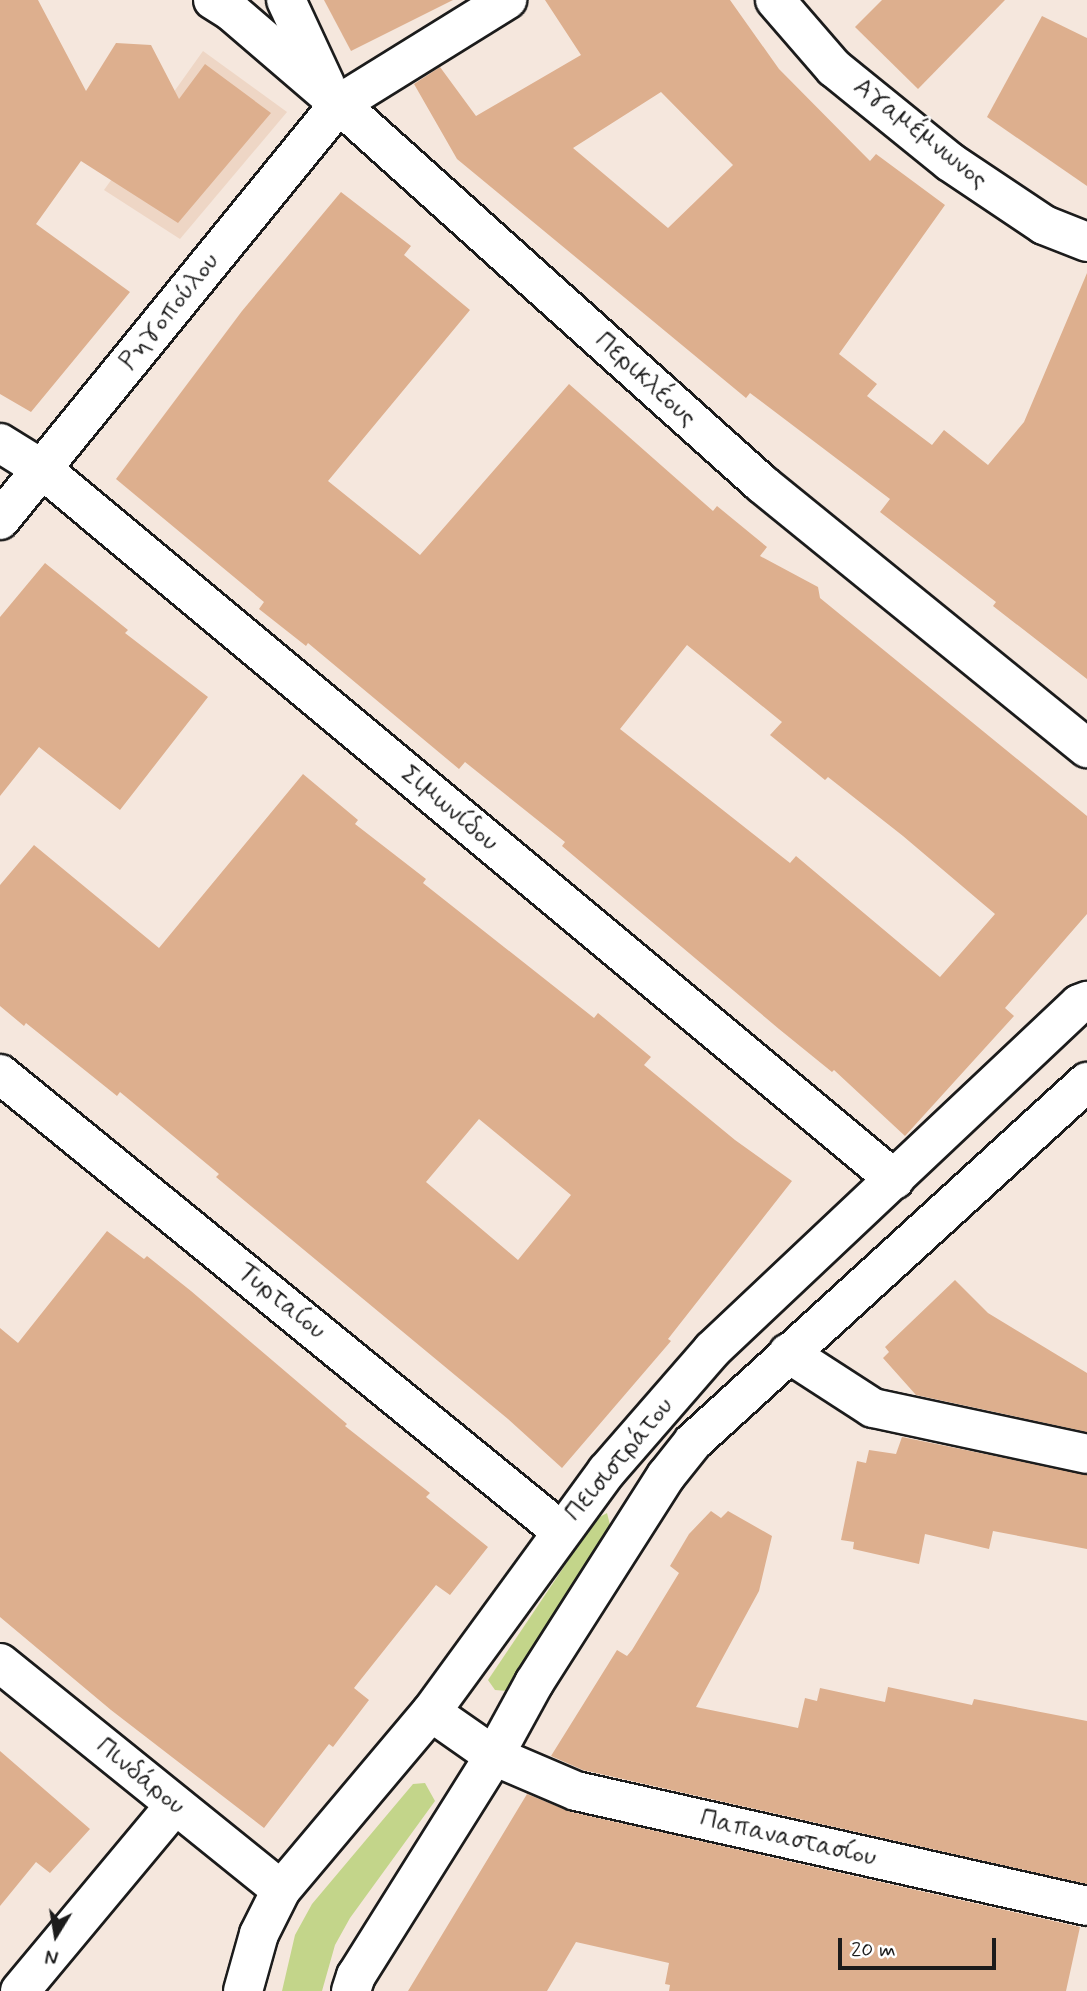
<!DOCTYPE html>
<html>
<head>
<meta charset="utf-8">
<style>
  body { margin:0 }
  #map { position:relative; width:1087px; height:1991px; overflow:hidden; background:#f5e7dd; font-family:Mynerve,sans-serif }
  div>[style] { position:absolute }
  .built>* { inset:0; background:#eed6c5 }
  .green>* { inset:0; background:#c3d58a }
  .building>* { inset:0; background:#ddaf8e }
  .roads { filter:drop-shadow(2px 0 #1c1c1c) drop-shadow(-2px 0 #1c1c1c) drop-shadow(0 2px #1c1c1c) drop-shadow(0 -2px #1c1c1c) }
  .minor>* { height:38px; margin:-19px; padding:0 19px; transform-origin:19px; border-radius:19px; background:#fff }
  span { translate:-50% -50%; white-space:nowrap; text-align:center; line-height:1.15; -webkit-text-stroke:5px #fff; paint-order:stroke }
  .street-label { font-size:26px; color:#1c1c1c }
  .north { position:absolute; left:21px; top:1900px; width:70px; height:70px; -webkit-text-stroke:5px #fff; paint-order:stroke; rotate:191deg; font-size:19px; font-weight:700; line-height:28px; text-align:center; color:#1c1c1c }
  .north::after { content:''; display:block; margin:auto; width:24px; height:32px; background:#1c1c1c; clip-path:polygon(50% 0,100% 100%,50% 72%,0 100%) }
  .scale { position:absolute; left:838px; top:1938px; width:158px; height:32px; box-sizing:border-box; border:4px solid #1c1c1c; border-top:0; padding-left:9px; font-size:21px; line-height:24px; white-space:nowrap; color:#1c1c1c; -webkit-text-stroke:5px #fff; paint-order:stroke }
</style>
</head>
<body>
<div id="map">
  <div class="built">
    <div style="clip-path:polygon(203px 51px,287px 112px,180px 239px,104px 190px)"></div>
  </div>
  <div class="green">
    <div style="clip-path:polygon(607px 1513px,610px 1525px,507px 1691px,495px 1690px,488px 1680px,596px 1519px)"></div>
    <div style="clip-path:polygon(425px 1783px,435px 1801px,350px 1918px,335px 1945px,322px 1991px,282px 1991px,295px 1935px,312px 1904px,413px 1784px)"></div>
  </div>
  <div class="building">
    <div style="clip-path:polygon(0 0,38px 0,86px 91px,116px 43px,151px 45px,179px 99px,205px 64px,271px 113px,178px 223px,81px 161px,36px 224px,130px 292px,31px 412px,0 394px)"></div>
    <div style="clip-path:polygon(324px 0,453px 0,351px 51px)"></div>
    <div style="clip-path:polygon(evenodd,545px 0,730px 0,779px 69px,870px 161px,876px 154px,945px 205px,839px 354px,877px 384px,867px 396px,932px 445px,944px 430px,988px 465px,1024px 422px,1087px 273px,1087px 679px,993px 606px,996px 602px,880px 512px,890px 499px,750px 393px,746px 398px,457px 159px,414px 84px,440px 67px,476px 116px,581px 55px,545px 0,661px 92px,733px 165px,668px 228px,573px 148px,661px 92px)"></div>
    <div style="clip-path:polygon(882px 0,1005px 0,918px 89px,855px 27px)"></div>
    <div style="clip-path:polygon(1042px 16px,1087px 38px,1087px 186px,987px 117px)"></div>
    <div style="clip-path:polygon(evenodd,341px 192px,411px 246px,404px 255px,470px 310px,328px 481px,420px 555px,569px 384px,713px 511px,717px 506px,767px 547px,760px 556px,818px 587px,820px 598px,1087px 816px,1087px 914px,1005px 1008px,1014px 1016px,905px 1136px,834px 1070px,832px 1072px,779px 1029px,562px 846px,565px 842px,465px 762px,459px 769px,308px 643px,306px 646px,259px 609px,264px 602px,116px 479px,242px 311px,341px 192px,687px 645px,782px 722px,770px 735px,825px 780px,828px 777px,903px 836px,995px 914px,940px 977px,796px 856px,790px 863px,620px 729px,687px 645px)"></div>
    <div style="clip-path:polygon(45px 563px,128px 630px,125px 633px,208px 697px,120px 810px,39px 747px,0 796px,0 617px)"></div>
    <div style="clip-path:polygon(evenodd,303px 774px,358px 820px,355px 824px,426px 879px,423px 883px,594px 1018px,598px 1013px,651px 1057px,644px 1065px,735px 1140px,792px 1181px,668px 1339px,671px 1341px,562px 1468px,508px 1419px,216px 1177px,219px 1174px,120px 1092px,117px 1096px,26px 1023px,24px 1026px,0 1006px,0 885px,34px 845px,159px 948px,303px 774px,479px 1119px,571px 1195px,518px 1260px,426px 1182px,479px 1119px)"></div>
    <div style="clip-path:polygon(107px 1231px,144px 1259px,147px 1256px,191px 1291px,347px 1424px,345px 1426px,430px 1493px,426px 1497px,488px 1547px,450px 1595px,436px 1585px,354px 1688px,369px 1700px,333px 1747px,329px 1744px,264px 1828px,111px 1710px,0 1617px,0 1328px,18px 1343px)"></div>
    <div style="clip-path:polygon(955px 1280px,988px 1313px,1087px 1373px,1087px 1432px,916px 1395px,883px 1358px,889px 1352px,885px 1347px)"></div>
    <div style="clip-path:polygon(902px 1437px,1087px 1475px,1087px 1549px,993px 1531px,989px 1549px,925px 1534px,919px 1564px,853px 1549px,854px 1542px,841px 1540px,857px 1461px,866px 1463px,869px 1450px,896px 1454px)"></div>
    <div style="clip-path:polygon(711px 1511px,721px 1518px,728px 1511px,772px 1536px,759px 1591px,696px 1707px,798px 1728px,805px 1698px,817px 1701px,820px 1688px,885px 1702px,888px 1687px,972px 1705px,974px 1699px,1087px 1721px,1087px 1884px,583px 1770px,551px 1756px,617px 1650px,627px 1656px,632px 1650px,679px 1573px,670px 1566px,689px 1534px)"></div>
    <div style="clip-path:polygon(0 1751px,90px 1829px,50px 1873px,36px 1862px,0 1906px)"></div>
    <div style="clip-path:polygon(527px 1794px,571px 1812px,1080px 1927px,1066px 1991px,669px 1991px,670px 1985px,665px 1984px,669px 1963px,576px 1942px,547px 1991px,408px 1991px)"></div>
  </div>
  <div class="roads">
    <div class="minor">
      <div style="left:213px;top:0;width:22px;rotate:32deg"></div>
      <div style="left:232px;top:12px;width:141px;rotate:40.7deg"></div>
      <div style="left:339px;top:104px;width:569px;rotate:41.93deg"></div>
      <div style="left:762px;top:484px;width:419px;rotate:39.1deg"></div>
      <div style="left:286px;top:0;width:93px;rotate:65.1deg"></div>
      <div style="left:775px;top:0;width:90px;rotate:49.1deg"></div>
      <div style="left:834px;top:68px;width:149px;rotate:39deg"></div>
      <div style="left:950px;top:162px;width:113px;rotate:33.8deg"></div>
      <div style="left:1044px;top:225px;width:46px;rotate:21.6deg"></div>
      <div style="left:0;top:443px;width:49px;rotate:31.8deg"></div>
      <div style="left:42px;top:469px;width:1110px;rotate:39.81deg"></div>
      <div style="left:0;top:520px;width:537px;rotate:-50.82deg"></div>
      <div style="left:339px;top:104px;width:198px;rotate:-31.8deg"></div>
      <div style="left:0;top:1074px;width:724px;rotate:39.17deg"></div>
      <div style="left:788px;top:1353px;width:101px;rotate:32.9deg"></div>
      <div style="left:873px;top:1408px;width:219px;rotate:12.1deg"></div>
      <div style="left:0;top:1663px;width:361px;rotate:38.9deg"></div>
      <div style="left:431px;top:1712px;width:77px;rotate:34.9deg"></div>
      <div style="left:494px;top:1756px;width:89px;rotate:23.1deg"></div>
      <div style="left:576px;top:1791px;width:524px;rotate:12.68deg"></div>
      <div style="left:20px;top:1991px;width:242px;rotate:-50.2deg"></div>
      <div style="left:243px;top:1991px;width:59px;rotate:-74.3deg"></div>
      <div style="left:259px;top:1934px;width:49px;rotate:-63.4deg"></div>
      <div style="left:281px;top:1890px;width:233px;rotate:-49.9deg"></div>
      <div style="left:431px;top:1712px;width:298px;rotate:-53.9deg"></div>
      <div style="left:607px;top:1471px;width:160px;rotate:-49deg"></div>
      <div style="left:712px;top:1350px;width:504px;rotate:-43.31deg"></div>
      <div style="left:1079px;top:1004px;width:9px;rotate:-21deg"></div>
      <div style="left:351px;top:1991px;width:16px;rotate:-72deg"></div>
      <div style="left:356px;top:1976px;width:260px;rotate:-57.9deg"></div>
      <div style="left:494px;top:1756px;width:83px;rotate:-61.3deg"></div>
      <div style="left:534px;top:1683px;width:246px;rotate:-57.5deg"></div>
      <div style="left:666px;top:1476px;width:43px;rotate:-51.5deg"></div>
      <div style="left:693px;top:1442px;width:534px;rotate:-42.42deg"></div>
    </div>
  </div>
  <div class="street-label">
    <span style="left:920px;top:134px;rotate:38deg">Αγαμέμνωνος</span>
    <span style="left:170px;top:312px;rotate:-51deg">Ρηγοπούλου</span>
    <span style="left:645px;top:380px;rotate:42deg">Περικλέους</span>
    <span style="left:449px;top:809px;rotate:40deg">Σιμωνίδου</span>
    <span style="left:281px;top:1302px;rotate:39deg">Τυρταίου</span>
    <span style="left:620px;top:1460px;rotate:-50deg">Πεισιστράτου</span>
    <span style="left:140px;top:1777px;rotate:39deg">Πινδάρου</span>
    <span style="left:788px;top:1839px;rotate:13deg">Παπαναστασίου</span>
  </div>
  <div class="north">N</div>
  <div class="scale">20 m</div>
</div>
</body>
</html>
